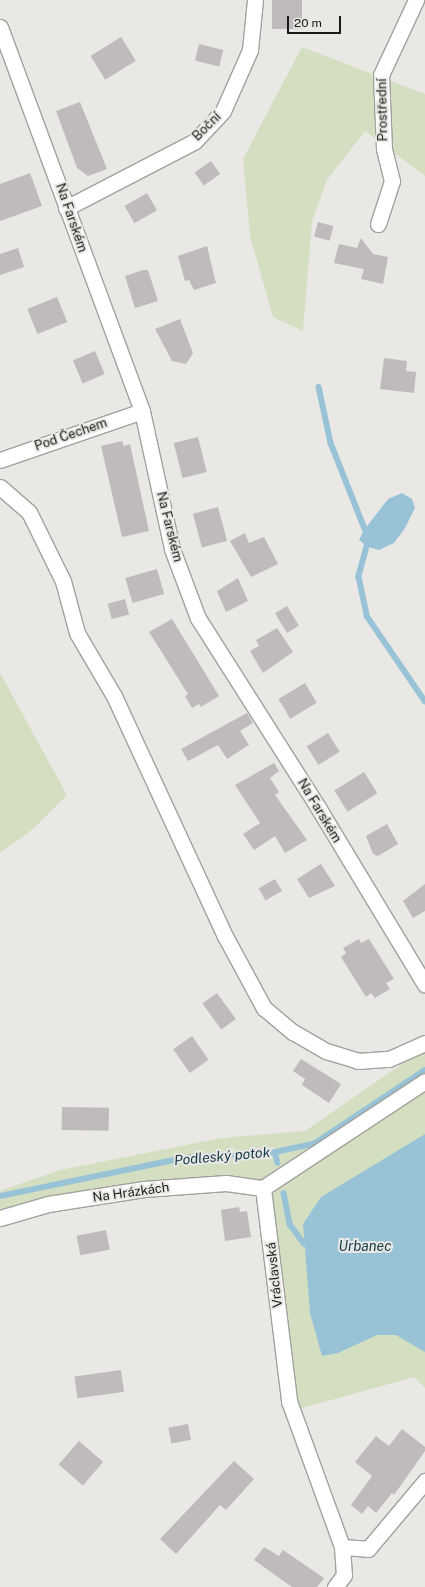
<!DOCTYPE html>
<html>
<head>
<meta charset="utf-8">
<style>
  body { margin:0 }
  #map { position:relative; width:425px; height:1587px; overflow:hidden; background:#e9e8e5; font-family:"Public Sans",sans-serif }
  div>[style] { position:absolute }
  .green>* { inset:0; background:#d4dfc1 }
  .water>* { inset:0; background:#98c3d6 }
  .stream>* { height:5.5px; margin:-2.75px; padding:0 2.75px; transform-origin:2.75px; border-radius:2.75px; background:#98c3d6 }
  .building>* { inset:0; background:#bfbbbc; transform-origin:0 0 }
  .roads { filter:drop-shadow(1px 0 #a1a19d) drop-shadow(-1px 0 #a1a19d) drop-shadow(0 1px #a1a19d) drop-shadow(0 -1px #a1a19d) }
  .minor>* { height:15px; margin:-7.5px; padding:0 7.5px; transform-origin:7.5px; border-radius:7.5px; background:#fff }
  span { translate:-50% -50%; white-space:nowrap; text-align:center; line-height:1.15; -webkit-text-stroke:4px #e9e8e5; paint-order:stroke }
  .street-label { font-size:13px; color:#191917 }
  .water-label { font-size:14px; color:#113846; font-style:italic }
  .scale { position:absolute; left:287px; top:16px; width:54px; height:18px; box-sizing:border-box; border:2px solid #191917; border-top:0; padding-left:5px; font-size:12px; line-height:14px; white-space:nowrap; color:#191917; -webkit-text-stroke:3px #e9e8e5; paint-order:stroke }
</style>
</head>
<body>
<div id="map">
  <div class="green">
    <div style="clip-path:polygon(302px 47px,425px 94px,425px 176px,365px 131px,327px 180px,312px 222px,303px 331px,273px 317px,250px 236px,243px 159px)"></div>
    <div style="clip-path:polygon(0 673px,67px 795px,33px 829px,0 853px)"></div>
    <div style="clip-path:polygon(425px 1048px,425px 1078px,261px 1184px,224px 1180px,0 1215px,0 1191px,60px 1170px,221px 1138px,305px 1131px)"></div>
    <div style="clip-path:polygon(425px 1082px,425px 1388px,414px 1377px,292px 1411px,263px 1188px)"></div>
  </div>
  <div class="water">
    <div style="clip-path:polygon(402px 493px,412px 499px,415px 508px,405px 528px,394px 543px,379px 550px,368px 547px,359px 540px,364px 530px,388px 499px)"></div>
    <div style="clip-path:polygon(425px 1134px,425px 1352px,396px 1335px,377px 1335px,338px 1353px,322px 1356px,310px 1313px,303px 1224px,321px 1197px)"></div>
  </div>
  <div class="stream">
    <div style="left:319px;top:387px;width:57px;rotate:77.9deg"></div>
    <div style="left:331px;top:443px;width:103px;rotate:68.4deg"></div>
    <div style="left:369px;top:539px;width:39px;rotate:105deg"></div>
    <div style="left:359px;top:577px;width:40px;rotate:78deg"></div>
    <div style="left:367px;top:616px;width:103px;rotate:55.7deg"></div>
    <div style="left:275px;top:1152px;width:11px;rotate:75deg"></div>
    <div style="left:284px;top:1193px;width:32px;rotate:79deg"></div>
    <div style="left:290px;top:1224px;width:24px;rotate:54deg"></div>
    <div style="left:304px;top:1243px;width:6px;rotate:-18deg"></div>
    <div style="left:0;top:1196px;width:187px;rotate:-11.7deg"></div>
    <div style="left:183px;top:1158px;width:92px;rotate:-3.7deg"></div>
    <div style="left:275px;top:1152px;width:40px;rotate:-12deg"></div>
    <div style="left:314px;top:1144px;width:133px;rotate:-33.7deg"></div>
  </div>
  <div class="building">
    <div style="left:272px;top:0;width:30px;height:29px"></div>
    <div style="left:121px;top:37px;width:28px;height:36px;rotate:58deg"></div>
    <div style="left:199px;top:44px;width:25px;height:17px;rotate:14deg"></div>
    <div style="clip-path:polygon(80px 102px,107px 169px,88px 176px,77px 168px,56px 111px)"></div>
    <div style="left:211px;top:161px;width:16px;height:20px;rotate:55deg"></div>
    <div style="clip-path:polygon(30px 173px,42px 206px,0 221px,0 184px)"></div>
    <div style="left:147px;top:193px;width:20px;height:26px;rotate:60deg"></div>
    <div style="left:318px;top:222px;width:16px;height:15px;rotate:15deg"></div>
    <div style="clip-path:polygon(361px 238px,373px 254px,388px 257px,383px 284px,361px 279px,364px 269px,334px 263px,339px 244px,357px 248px)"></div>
    <div style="clip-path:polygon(207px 246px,216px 283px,194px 290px,189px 280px,185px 281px,178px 256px)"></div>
    <div style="clip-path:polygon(18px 248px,24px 267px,0 275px,0 254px)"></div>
    <div style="clip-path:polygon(143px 270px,148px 270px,158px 301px,135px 308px,125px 276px)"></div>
    <div style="left:57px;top:297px;width:27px;height:32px;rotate:68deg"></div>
    <div style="clip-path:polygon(180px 319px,193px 353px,186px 364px,172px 361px,155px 329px)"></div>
    <div style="left:95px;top:351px;width:25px;height:24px;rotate:67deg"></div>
    <div style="clip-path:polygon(384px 358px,407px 361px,406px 371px,416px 372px,414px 393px,380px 389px)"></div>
    <div style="left:198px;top:437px;width:36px;height:25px;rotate:76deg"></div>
    <div style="clip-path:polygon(122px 441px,124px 446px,130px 444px,149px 531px,122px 537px,101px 446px)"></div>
    <div style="left:218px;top:507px;width:35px;height:26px;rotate:75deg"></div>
    <div style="clip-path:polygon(245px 533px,249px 543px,264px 537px,278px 564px,251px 577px,230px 541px)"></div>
    <div style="left:157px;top:569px;width:26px;height:33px;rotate:74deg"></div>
    <div style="clip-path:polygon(238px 578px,248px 601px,226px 612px,217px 591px)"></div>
    <div style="left:125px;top:599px;width:16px;height:18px;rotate:75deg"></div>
    <div style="left:287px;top:606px;width:23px;height:14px;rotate:59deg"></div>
    <div style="clip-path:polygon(172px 619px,219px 696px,201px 707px,199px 704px,192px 708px,185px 696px,188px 694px,149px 632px)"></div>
    <div style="clip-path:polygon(277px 628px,293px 652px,263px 673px,250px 651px,259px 646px,256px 640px)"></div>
    <div style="left:305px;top:683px;width:23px;height:31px;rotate:59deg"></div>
    <div style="clip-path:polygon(247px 713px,253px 723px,240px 731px,249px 745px,227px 759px,218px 745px,188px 761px,181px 749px)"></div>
    <div style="left:328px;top:733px;width:22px;height:25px;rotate:58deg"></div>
    <div style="clip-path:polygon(274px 763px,279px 771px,270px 778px,279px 792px,275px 795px,307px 840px,285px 853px,275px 836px,254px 850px,243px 834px,260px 823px,235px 785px)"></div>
    <div style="left:364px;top:772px;width:25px;height:35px;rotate:58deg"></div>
    <div style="clip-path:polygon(387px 824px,398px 844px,378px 856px,373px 854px,366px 836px)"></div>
    <div style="clip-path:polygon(321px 864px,335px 886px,309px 898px,297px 879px)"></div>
    <div style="left:275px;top:879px;width:14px;height:19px;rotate:60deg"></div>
    <div style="clip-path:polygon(425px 884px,425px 911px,413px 918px,403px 901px)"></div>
    <div style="clip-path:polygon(359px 939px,361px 943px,369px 939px,394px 979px,386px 983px,390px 989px,375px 998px,371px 993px,366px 997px,341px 957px,346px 953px,343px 948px)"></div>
    <div style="left:217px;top:993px;width:32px;height:18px;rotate:54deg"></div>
    <div style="left:192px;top:1036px;width:29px;height:23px;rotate:55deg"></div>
    <div style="clip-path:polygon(301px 1059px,341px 1084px,329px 1103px,302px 1085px,305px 1079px,293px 1071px)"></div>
    <div style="left:62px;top:1107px;width:47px;height:23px;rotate:1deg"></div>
    <div style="clip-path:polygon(239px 1207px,240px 1212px,247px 1211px,251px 1237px,225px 1241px,221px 1210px)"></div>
    <div style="left:106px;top:1230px;width:20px;height:30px;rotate:79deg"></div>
    <div style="left:121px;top:1370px;width:22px;height:47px;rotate:82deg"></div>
    <div style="left:188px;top:1424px;width:16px;height:20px;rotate:79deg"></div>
    <div style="clip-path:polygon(402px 1429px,425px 1447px,425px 1451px,394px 1495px,392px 1493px,376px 1513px,368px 1506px,362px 1514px,351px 1505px,372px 1476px,355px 1462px,376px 1436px,389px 1446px)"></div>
    <div style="left:79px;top:1441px;width:32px;height:31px;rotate:41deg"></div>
    <div style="clip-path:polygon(234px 1461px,254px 1479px,226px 1510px,220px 1505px,176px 1554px,160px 1539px)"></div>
    <div style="clip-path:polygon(264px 1547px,279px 1556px,283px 1550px,324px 1578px,317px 1587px,292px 1587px,254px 1560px)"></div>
  </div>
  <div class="roads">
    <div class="minor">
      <div style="left:0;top:27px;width:409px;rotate:69.7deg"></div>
      <div style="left:142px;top:411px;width:141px;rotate:77.7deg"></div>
      <div style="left:172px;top:549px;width:74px;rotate:69.4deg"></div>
      <div style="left:198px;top:618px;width:226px;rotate:57.6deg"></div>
      <div style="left:319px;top:809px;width:205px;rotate:58.9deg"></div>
      <div style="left:66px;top:208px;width:145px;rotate:-27.4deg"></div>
      <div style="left:195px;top:141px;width:41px;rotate:-47deg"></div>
      <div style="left:223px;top:111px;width:67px;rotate:-66.1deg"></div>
      <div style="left:250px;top:50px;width:50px;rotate:-84.3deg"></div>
      <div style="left:378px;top:224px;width:45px;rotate:-72deg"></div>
      <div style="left:392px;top:181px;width:33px;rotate:-104deg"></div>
      <div style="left:384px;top:149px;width:74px;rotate:-92.3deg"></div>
      <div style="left:381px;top:75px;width:83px;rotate:-65deg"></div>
      <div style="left:0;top:460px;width:150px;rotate:-19deg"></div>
      <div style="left:0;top:487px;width:38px;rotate:41deg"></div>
      <div style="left:29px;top:512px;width:77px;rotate:63.8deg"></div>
      <div style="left:63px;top:581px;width:54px;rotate:74.9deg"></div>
      <div style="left:77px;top:633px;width:73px;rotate:59.6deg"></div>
      <div style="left:114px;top:696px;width:264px;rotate:65.2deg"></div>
      <div style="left:225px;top:936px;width:82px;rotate:61.6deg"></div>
      <div style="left:264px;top:1008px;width:38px;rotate:40deg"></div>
      <div style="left:293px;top:1032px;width:38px;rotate:30deg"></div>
      <div style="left:326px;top:1051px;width:34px;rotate:17deg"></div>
      <div style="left:358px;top:1061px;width:31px;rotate:-4deg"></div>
      <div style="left:389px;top:1059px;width:39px;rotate:-24deg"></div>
      <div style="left:263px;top:1188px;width:215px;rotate:83deg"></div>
      <div style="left:289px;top:1401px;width:155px;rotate:70deg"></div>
      <div style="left:342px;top:1547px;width:28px;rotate:86deg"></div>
      <div style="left:344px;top:1575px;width:15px;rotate:127deg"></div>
      <div style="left:263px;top:1188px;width:194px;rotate:-33.4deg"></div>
      <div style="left:0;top:1218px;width:50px;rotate:-16.3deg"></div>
      <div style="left:48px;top:1204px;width:97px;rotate:-8.9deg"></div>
      <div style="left:144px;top:1189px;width:82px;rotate:-4.2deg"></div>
      <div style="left:226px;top:1183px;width:37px;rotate:8deg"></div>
      <div style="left:342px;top:1547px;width:26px;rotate:4deg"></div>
      <div style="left:368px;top:1549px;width:89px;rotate:-50deg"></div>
    </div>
  </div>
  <div class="street-label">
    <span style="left:383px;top:110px;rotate:-91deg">Prostřední</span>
    <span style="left:207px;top:127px;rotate:-45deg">Boční</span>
    <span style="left:71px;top:218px;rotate:71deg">Na Farském</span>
    <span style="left:71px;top:435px;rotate:-19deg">Pod Čechem</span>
    <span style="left:169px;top:527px;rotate:76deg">Na Farském</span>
    <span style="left:319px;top:811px;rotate:59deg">Na Farském</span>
    <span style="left:131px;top:1193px;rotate:-8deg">Na Hrázkách</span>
    <span style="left:275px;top:1275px;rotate:-96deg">Vráclavská</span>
  </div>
  <div class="water-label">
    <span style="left:222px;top:1156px;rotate:-5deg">Podleský potok</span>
    <span style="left:365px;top:1246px">Urbanec</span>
  </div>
  <div class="scale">20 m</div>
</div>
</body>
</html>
